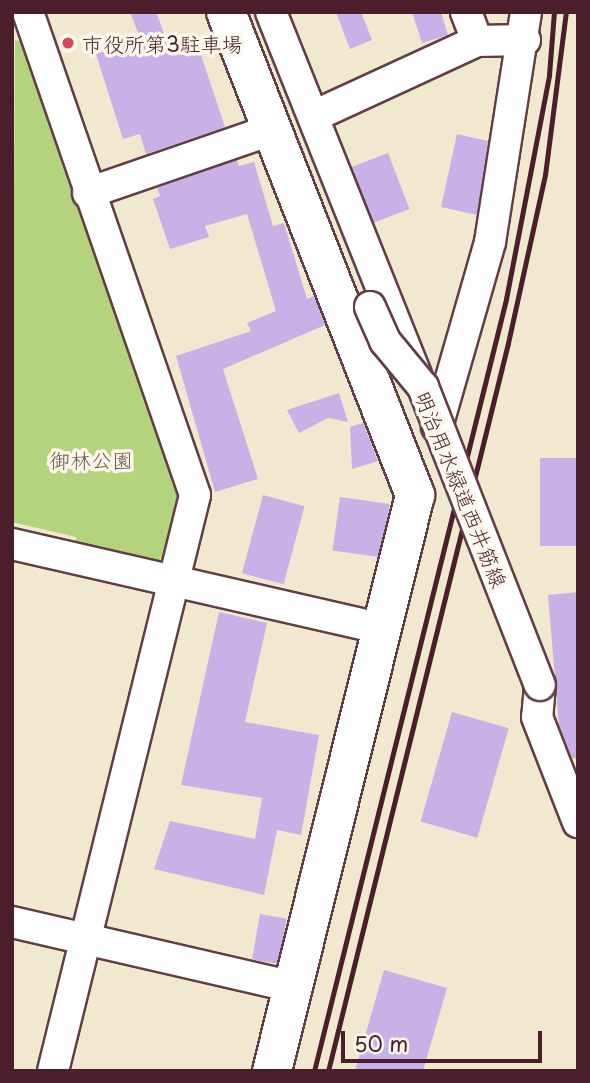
<!DOCTYPE html>
<html>
<head>
<meta charset="utf-8">
<style>
  body { margin:0 }
  #map { position:relative; width:590px; height:1083px; overflow:hidden; background:#f1e9cf; font-family:"Playpen Sans","Klee One",sans-serif }
  div>[style] { position:absolute }
  .green>* { inset:0; background:#b3d47c }
  .building>* { inset:0; background:#c7b1e6; transform-origin:0 0 }
  .roads { filter:drop-shadow(2px 0 #633d44) drop-shadow(-2px 0 #633d44) drop-shadow(0 2px #633d44) drop-shadow(0 -2px #633d44) }
  .street>* { height:30px; margin:-15px; padding:0 15px; transform-origin:15px; border-radius:15px; background:#fff }
  .secondary>* { height:38px; margin:-19px; padding:0 19px; transform-origin:19px; border-radius:19px; background:#fff }
  .rail>* { height:5px; margin:-2.5px; padding:0 2.5px; transform-origin:2.5px; border-radius:2.5px; background:#4a1f2b }
  .bridges { filter:drop-shadow(2px 0 #633d44) drop-shadow(-2px 0 #633d44) drop-shadow(0 2px #633d44) drop-shadow(0 -2px #633d44) }
  .street-bridge>* { height:30px; margin:-15px; padding:0 15px; transform-origin:15px; border-radius:15px; background:#fff }
  .dots>* { width:19px; height:19px; translate:-50% -50%; box-sizing:border-box; border:4px solid #fbf7ec; border-radius:50% }
  span { translate:-50% -50%; white-space:nowrap; text-align:center; line-height:1.15; -webkit-text-stroke:7px #fbf7ec; paint-order:stroke }
  .poi-label { font-size:21px; color:#4a1f2b }
  .left { translate:0 -50%; text-align:left }
  .park-label { font-size:21px; color:#6a5543 }
  .street-label { font-size:21px; color:#4a1f2b }
  .frame { position:absolute; inset:0; border:14px solid #4a1f2b; pointer-events:none }
  .scale { position:absolute; left:341px; top:1031px; width:201px; height:32px; box-sizing:border-box; border:4px solid #4a1f2b; border-top:0; padding-left:9px; font-size:21px; line-height:24px; white-space:nowrap; color:#4a1f2b; -webkit-text-stroke:5px #fbf7ec; paint-order:stroke }
</style>
</head>
<body>
<div id="map">
  <div class="green">
    <div style="clip-path:polygon(15px 40px,24px 42px,188px 494px,168px 553px,157px 562px,75px 546px,76px 537px,12px 522px)"></div>
  </div>
  <div class="building">
    <div style="clip-path:polygon(130px 12px,156px 12px,170px 49px,196px 40px,225px 127px,146px 154px,140px 134px,123px 139px,94px 48px,139px 35px)"></div>
    <div style="clip-path:polygon(336px 12px,361px 12px,372px 40px,350px 49px)"></div>
    <div style="clip-path:polygon(412px 12px,441px 12px,448px 35px,422px 43px)"></div>
    <div style="clip-path:polygon(457px 134px,488px 141px,477px 215px,441px 207px)"></div>
    <div style="left:388px;top:153px;width:60px;height:39px;rotate:69deg"></div>
    <div style="clip-path:polygon(237px 160px,239px 166px,254px 162px,273px 226px,284px 223px,307px 299px,314px 296px,325px 325px,223px 369px,258px 479px,215px 492px,176px 356px,251px 331px,247px 323px,276px 311px,247px 214px,205px 226px,209px 237px,170px 249px,153px 199px,160px 196px,157px 188px)"></div>
    <div style="clip-path:polygon(339px 393px,348px 422px,328px 418px,299px 433px,287px 410px)"></div>
    <div style="clip-path:polygon(363px 423px,378px 461px,352px 469px,350px 427px)"></div>
    <div style="left:540px;top:458px;width:38px;height:88px"></div>
    <div style="left:263px;top:495px;width:43px;height:81px;rotate:15deg"></div>
    <div style="left:340px;top:497px;width:50px;height:54px;rotate:8deg"></div>
    <div style="clip-path:polygon(578px 592px,578px 758px,572px 758px,559px 726px,548px 595px)"></div>
    <div style="clip-path:polygon(219px 612px,267px 623px,245px 722px,319px 735px,301px 835px,277px 830px,264px 895px,154px 869px,170px 821px,255px 839px,262px 798px,181px 785px)"></div>
    <div style="left:452px;top:712px;width:59px;height:114px;rotate:16deg"></div>
    <div style="left:260px;top:914px;width:27px;height:46px;rotate:10deg"></div>
    <div style="clip-path:polygon(384px 970px,447px 988px,423px 1071px,355px 1071px)"></div>
  </div>
  <div class="roads">
    <div class="street">
      <div style="left:28px;top:12px;width:511px;rotate:70.93deg"></div>
      <div style="left:195px;top:495px;width:593px;rotate:103.85deg"></div>
      <div style="left:271px;top:12px;width:391px;rotate:68.2deg"></div>
      <div style="left:466px;top:12px;width:31px;rotate:69deg"></div>
      <div style="left:477px;top:41px;width:48px;rotate:-1.2deg"></div>
      <div style="left:314px;top:116px;width:179px;rotate:-24.7deg"></div>
      <div style="left:88px;top:193px;width:197px;rotate:-19deg"></div>
      <div style="left:437px;top:427px;width:192px;rotate:-74deg"></div>
      <div style="left:490px;top:242px;width:233px;rotate:-81.1deg"></div>
      <div style="left:12px;top:544px;width:380px;rotate:12.9deg"></div>
      <div style="left:540px;top:685px;width:32px;rotate:95deg"></div>
      <div style="left:537px;top:717px;width:113px;rotate:68.7deg"></div>
      <div style="left:12px;top:922px;width:289px;rotate:13deg"></div>
    </div>
    <div class="secondary">
      <div style="left:226px;top:12px;width:519px;rotate:68.63deg"></div>
      <div style="left:415px;top:495px;width:593px;rotate:103.94deg"></div>
    </div>
  </div>
  <div class="rail">
    <div style="left:314px;top:1071px;width:796px;rotate:-76.03deg"></div>
    <div style="left:506px;top:299px;width:228px;rotate:-79.1deg"></div>
    <div style="left:549px;top:75px;width:63px;rotate:-85.5deg"></div>
    <div style="left:328px;top:1071px;width:750px;rotate:-76.11deg"></div>
    <div style="left:508px;top:343px;width:172px;rotate:-77.6deg"></div>
    <div style="left:545px;top:175px;width:164px;rotate:-82.7deg"></div>
  </div>
  <div class="bridges">
    <div class="street-bridge">
      <div style="left:370px;top:307px;width:37px;rotate:66deg"></div>
      <div style="left:385px;top:341px;width:60px;rotate:50.4deg"></div>
      <div style="left:423px;top:387px;width:320px;rotate:68.6deg"></div>
    </div>
  </div>
  <div class="dots">
    <div style="left:68px;top:43px;background:#d1495b"></div>
  </div>
  <div class="poi-label">
    <span class="left" style="left:82px;top:43px">市役所第3駐車場</span>
  </div>
  <div class="park-label">
    <span style="left:91px;top:459px">御林公園</span>
  </div>
  <div class="street-label">
    <span style="left:462px;top:489px;rotate:68deg">明治用水緑道西井筋線</span>
  </div>
  <div class="frame"></div>
  <div class="scale">50 m</div>
</div>
</body>
</html>
